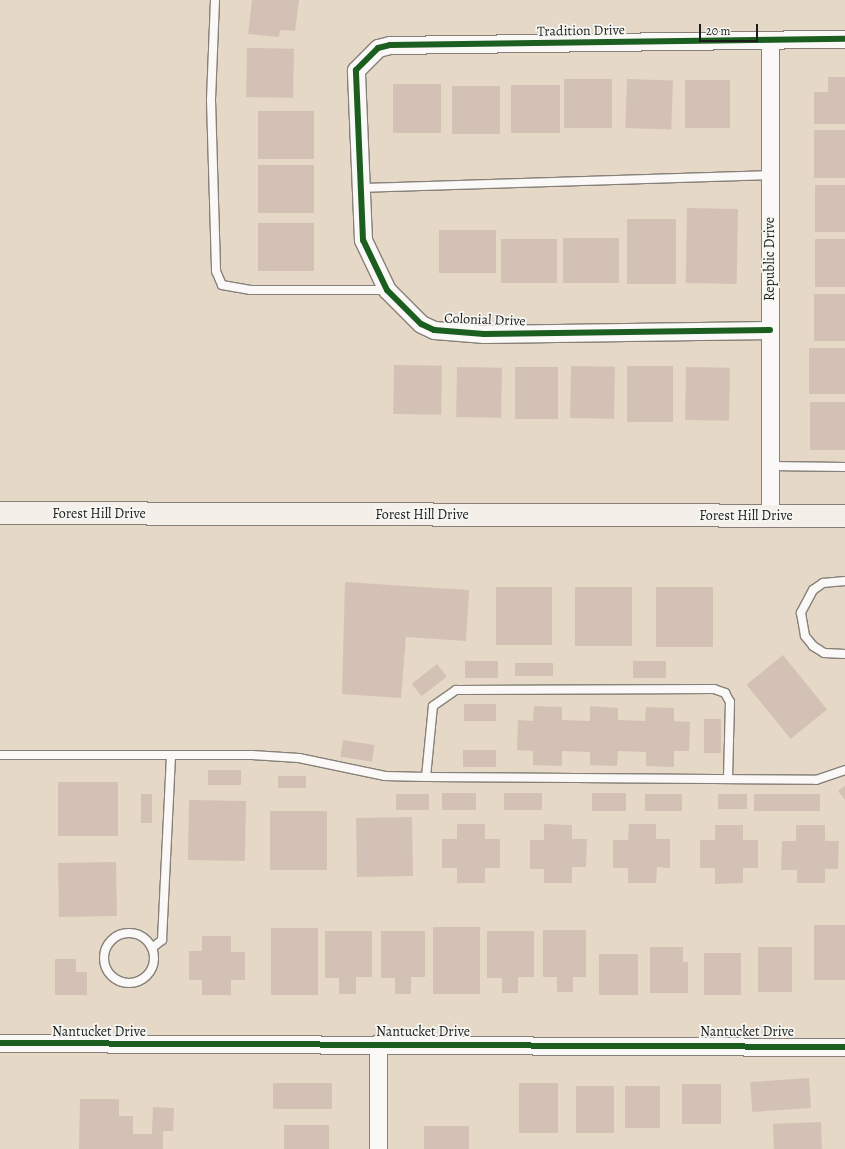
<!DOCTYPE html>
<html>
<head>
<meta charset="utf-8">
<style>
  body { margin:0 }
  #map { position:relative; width:845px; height:1149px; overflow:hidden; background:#e5d8c7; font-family:Alegreya,serif }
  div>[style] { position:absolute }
  .building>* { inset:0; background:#d4c1b5; transform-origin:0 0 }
  .roads { filter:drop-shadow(1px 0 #868078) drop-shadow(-1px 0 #868078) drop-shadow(0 1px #868078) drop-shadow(0 -1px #868078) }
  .lane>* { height:8px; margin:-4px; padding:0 4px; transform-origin:4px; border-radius:4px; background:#fbf9f7 }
  .lane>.ring { margin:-4px; padding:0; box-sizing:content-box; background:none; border:8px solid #fbf9f7; border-radius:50% }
  .street>* { height:17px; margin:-8.5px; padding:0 8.5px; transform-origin:8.5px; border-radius:8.5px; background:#fbf9f7 }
  .secondary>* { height:22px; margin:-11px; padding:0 11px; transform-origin:11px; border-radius:11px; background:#f4efe8 }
  .cycleway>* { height:6px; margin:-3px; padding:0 3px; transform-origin:3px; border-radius:3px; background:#1b5e20 }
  span { translate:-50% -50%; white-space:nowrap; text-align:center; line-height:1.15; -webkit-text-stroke:3.5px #f6f6f2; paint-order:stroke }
  .street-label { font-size:14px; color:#1c1c1c }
  .scale { position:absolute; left:699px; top:24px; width:59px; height:18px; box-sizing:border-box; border:2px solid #1c1c1c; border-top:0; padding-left:5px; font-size:12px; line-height:14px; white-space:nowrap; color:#1c1c1c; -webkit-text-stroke:3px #f6f6f2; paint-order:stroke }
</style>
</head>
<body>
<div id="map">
  <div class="building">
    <div style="clip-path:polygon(252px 0,299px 0,295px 31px,280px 30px,279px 37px,248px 34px)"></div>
    <div style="left:247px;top:48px;width:47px;height:49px;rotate:1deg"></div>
    <div style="clip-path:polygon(828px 77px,845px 77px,845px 124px,814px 124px,814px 92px,828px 92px)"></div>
    <div style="left:612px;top:79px;width:49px;height:48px;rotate:90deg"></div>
    <div style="left:627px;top:79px;width:46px;height:49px;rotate:2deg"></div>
    <div style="left:685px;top:80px;width:45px;height:48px"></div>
    <div style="left:393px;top:84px;width:48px;height:49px"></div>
    <div style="left:511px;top:85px;width:49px;height:48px"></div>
    <div style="left:452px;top:86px;width:48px;height:48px"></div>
    <div style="left:258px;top:111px;width:56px;height:48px"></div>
    <div style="left:814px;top:130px;width:31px;height:48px"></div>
    <div style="left:258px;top:165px;width:56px;height:48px"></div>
    <div style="left:815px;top:185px;width:30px;height:47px"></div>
    <div style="left:687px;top:208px;width:51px;height:75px;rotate:1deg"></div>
    <div style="left:627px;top:219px;width:49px;height:65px"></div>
    <div style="left:258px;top:223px;width:56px;height:48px"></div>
    <div style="left:439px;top:230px;width:57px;height:43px"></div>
    <div style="left:619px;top:238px;width:45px;height:56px;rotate:90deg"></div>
    <div style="left:501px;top:239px;width:56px;height:44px"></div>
    <div style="left:815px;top:239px;width:30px;height:48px"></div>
    <div style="left:814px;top:294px;width:31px;height:47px"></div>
    <div style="left:809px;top:348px;width:36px;height:46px"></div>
    <div style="left:394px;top:365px;width:48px;height:49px;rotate:1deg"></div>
    <div style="left:571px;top:366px;width:44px;height:52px;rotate:1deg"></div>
    <div style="left:627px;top:366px;width:46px;height:56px"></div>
    <div style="left:457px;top:367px;width:45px;height:50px;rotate:1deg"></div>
    <div style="left:515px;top:367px;width:43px;height:52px"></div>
    <div style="left:686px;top:367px;width:44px;height:53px;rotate:1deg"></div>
    <div style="left:810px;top:402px;width:35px;height:48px"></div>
    <div style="clip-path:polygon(345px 582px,469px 590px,466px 641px,406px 637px,401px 698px,342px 694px)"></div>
    <div style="left:496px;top:587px;width:56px;height:58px"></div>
    <div style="left:575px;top:587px;width:57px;height:59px"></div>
    <div style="left:656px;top:587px;width:57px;height:60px"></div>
    <div style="left:783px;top:655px;width:70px;height:47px;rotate:51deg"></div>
    <div style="left:465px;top:661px;width:33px;height:17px"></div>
    <div style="left:633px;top:661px;width:33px;height:17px"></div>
    <div style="left:515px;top:663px;width:38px;height:13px"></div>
    <div style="left:437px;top:664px;width:16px;height:32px;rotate:52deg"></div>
    <div style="left:464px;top:704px;width:32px;height:17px"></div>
    <div style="clip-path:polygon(534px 706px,562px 707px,562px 720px,590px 721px,590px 706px,618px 708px,618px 720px,645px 721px,646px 707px,674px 708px,674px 721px,690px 722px,689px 751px,674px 751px,674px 767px,646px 766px,646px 752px,618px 751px,617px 766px,590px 765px,590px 752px,562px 751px,562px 766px,533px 765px,533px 751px,517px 750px,518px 720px,533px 721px)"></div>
    <div style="left:704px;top:719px;width:17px;height:34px"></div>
    <div style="left:343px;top:740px;width:32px;height:17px;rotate:9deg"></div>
    <div style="left:463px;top:750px;width:33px;height:17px"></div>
    <div style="left:208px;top:770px;width:33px;height:15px"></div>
    <div style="left:278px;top:776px;width:28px;height:12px"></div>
    <div style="left:58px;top:782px;width:60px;height:54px"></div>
    <div style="clip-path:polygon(845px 786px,845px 800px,838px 791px)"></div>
    <div style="left:442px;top:793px;width:34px;height:17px"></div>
    <div style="left:504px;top:793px;width:38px;height:17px"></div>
    <div style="left:592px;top:793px;width:34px;height:18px"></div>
    <div style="left:141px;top:794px;width:11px;height:29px"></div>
    <div style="left:396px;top:794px;width:33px;height:16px"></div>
    <div style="left:645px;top:794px;width:37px;height:17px"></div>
    <div style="left:718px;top:794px;width:29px;height:15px"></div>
    <div style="left:754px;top:794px;width:66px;height:17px"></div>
    <div style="left:189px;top:800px;width:57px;height:60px;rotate:1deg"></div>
    <div style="left:270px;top:811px;width:57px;height:59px"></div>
    <div style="left:412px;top:817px;width:59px;height:56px;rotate:89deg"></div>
    <div style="clip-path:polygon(457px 824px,485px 824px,485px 839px,500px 839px,500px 868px,485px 868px,485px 883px,457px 883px,457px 868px,442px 868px,442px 839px,457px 839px)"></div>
    <div style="clip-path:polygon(544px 824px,572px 825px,572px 839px,587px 839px,586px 867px,572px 867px,572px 883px,544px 883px,544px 869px,530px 869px,530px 840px,544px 840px)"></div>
    <div style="clip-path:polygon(629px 824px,656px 824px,656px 839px,670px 839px,670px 868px,657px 867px,656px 883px,628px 883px,628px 868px,613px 868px,613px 840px,628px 840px)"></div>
    <div style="clip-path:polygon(715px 825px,743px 825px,743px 840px,758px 840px,758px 868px,743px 868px,743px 883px,715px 884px,715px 868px,700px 868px,700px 840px,715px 840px)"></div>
    <div style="clip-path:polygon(796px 825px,825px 825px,825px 841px,839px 841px,838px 869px,825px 869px,825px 883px,797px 883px,797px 870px,781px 870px,782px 841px,796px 841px)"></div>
    <div style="left:116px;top:862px;width:54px;height:58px;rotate:89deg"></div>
    <div style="left:814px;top:925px;width:31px;height:55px"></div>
    <div style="left:433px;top:927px;width:47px;height:67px"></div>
    <div style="left:271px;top:928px;width:47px;height:67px"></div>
    <div style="clip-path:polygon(543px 930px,586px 930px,586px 977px,573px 977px,573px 992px,557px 992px,557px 977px,543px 977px)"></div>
    <div style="clip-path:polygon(325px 931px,372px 931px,372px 977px,356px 977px,356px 994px,339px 994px,339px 978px,325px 978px)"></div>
    <div style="clip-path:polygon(381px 931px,425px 931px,425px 977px,411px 977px,411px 994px,395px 994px,395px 978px,381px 978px)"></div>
    <div style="clip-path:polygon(487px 931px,534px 931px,534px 977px,518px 977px,518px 993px,502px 993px,502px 978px,487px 978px)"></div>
    <div style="clip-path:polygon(202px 936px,231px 936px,231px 952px,245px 952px,245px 980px,231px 980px,231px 995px,202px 995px,202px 980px,189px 980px,189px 951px,202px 951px)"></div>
    <div style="clip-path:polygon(650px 947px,683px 947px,683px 962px,688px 962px,688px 993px,650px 993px)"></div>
    <div style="left:758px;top:947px;width:34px;height:45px"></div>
    <div style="left:704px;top:953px;width:37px;height:42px"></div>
    <div style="left:599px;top:954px;width:39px;height:41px"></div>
    <div style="clip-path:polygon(55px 959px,76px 959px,76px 972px,87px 972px,87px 995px,55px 995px)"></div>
    <div style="left:809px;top:1078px;width:30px;height:59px;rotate:86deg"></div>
    <div style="left:273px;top:1083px;width:59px;height:26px"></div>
    <div style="left:519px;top:1083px;width:39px;height:50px"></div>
    <div style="left:682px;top:1084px;width:39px;height:40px"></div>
    <div style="left:576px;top:1086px;width:38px;height:47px"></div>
    <div style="left:625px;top:1086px;width:35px;height:42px"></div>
    <div style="clip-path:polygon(80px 1099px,119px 1099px,119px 1116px,133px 1116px,133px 1134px,152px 1134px,153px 1107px,174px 1108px,173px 1131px,163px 1131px,163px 1149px,79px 1149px)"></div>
    <div style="left:821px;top:1122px;width:27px;height:48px;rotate:88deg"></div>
    <div style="left:284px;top:1125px;width:45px;height:24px"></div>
    <div style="left:424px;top:1126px;width:45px;height:23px"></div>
  </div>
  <div class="roads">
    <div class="lane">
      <div style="left:215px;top:0;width:100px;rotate:92.3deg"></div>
      <div style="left:211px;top:100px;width:171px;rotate:88.3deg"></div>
      <div style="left:216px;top:271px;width:15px;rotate:67deg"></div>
      <div style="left:222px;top:285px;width:29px;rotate:10deg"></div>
      <div style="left:251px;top:290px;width:136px"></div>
      <div style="left:361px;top:188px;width:409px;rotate:-1.8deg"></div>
      <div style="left:770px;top:466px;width:75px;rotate:0.8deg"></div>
      <div style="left:845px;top:581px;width:22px;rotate:175deg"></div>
      <div style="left:823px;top:583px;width:12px;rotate:145deg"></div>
      <div style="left:813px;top:590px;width:26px;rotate:118deg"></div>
      <div style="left:801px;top:613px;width:23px;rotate:80deg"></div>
      <div style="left:805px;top:636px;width:13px;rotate:51deg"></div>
      <div style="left:813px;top:646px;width:13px;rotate:32deg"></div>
      <div style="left:824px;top:653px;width:21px;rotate:3deg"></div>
      <div style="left:0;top:755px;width:252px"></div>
      <div style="left:252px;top:755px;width:47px;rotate:3.7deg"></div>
      <div style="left:299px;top:758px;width:88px;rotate:11.8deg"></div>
      <div style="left:385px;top:776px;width:41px;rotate:1.4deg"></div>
      <div style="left:426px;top:777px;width:390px;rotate:0.4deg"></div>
      <div style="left:816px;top:780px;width:31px;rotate:-19deg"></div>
      <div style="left:426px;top:777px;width:71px;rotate:-84.4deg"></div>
      <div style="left:433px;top:706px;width:28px;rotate:-35deg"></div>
      <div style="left:456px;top:690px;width:258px;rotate:-0.2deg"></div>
      <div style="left:714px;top:689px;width:12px;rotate:20deg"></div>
      <div style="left:725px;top:693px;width:10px;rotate:61deg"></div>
      <div style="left:730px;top:702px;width:77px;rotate:91.5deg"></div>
      <div class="ring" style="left:104px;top:933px;width:42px;height:42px"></div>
      <div style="left:152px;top:948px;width:13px;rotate:-39deg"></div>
      <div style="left:162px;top:940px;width:185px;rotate:-87.2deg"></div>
    </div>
    <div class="street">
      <div style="left:770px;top:41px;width:475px;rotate:90deg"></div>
      <div style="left:770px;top:330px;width:286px;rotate:179.2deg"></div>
      <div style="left:484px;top:334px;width:50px;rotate:-175.4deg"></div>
      <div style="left:434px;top:330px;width:14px;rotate:-155deg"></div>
      <div style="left:421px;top:324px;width:48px;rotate:-135deg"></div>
      <div style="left:387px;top:290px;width:55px;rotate:-115.6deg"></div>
      <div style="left:363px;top:240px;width:170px;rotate:-92.4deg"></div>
      <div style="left:356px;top:70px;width:31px;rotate:-45deg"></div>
      <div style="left:378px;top:48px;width:12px;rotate:-14deg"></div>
      <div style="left:390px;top:45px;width:455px;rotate:-0.8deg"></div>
      <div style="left:0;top:1043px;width:845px;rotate:0.27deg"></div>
      <div style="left:378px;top:1149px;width:106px;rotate:-90deg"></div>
    </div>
    <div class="secondary">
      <div style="left:0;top:513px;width:845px;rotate:0.2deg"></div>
    </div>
  </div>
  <div class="cycleway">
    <div style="left:770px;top:330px;width:286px;rotate:179.2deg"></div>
    <div style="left:484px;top:334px;width:50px;rotate:-175.4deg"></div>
    <div style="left:434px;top:330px;width:14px;rotate:-155deg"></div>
    <div style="left:421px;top:324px;width:48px;rotate:-135deg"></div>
    <div style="left:387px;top:290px;width:55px;rotate:-115.6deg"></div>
    <div style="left:363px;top:240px;width:170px;rotate:-92.4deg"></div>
    <div style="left:356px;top:70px;width:31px;rotate:-45deg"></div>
    <div style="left:378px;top:48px;width:12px;rotate:-14deg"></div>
    <div style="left:390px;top:45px;width:455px;rotate:-0.8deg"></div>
    <div style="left:0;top:1043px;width:845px;rotate:0.27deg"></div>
  </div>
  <div class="street-label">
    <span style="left:581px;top:31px;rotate:-1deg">Tradition Drive</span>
    <span style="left:770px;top:259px;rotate:-90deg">Republic Drive</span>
    <span style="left:485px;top:320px;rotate:2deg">Colonial Drive</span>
    <span style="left:99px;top:514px">Forest Hill Drive</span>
    <span style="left:422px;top:515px">Forest Hill Drive</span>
    <span style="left:746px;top:516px">Forest Hill Drive</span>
    <span style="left:99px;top:1032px">Nantucket Drive</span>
    <span style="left:423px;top:1032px">Nantucket Drive</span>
    <span style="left:747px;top:1032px">Nantucket Drive</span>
  </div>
  <div class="scale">20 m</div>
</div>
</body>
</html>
